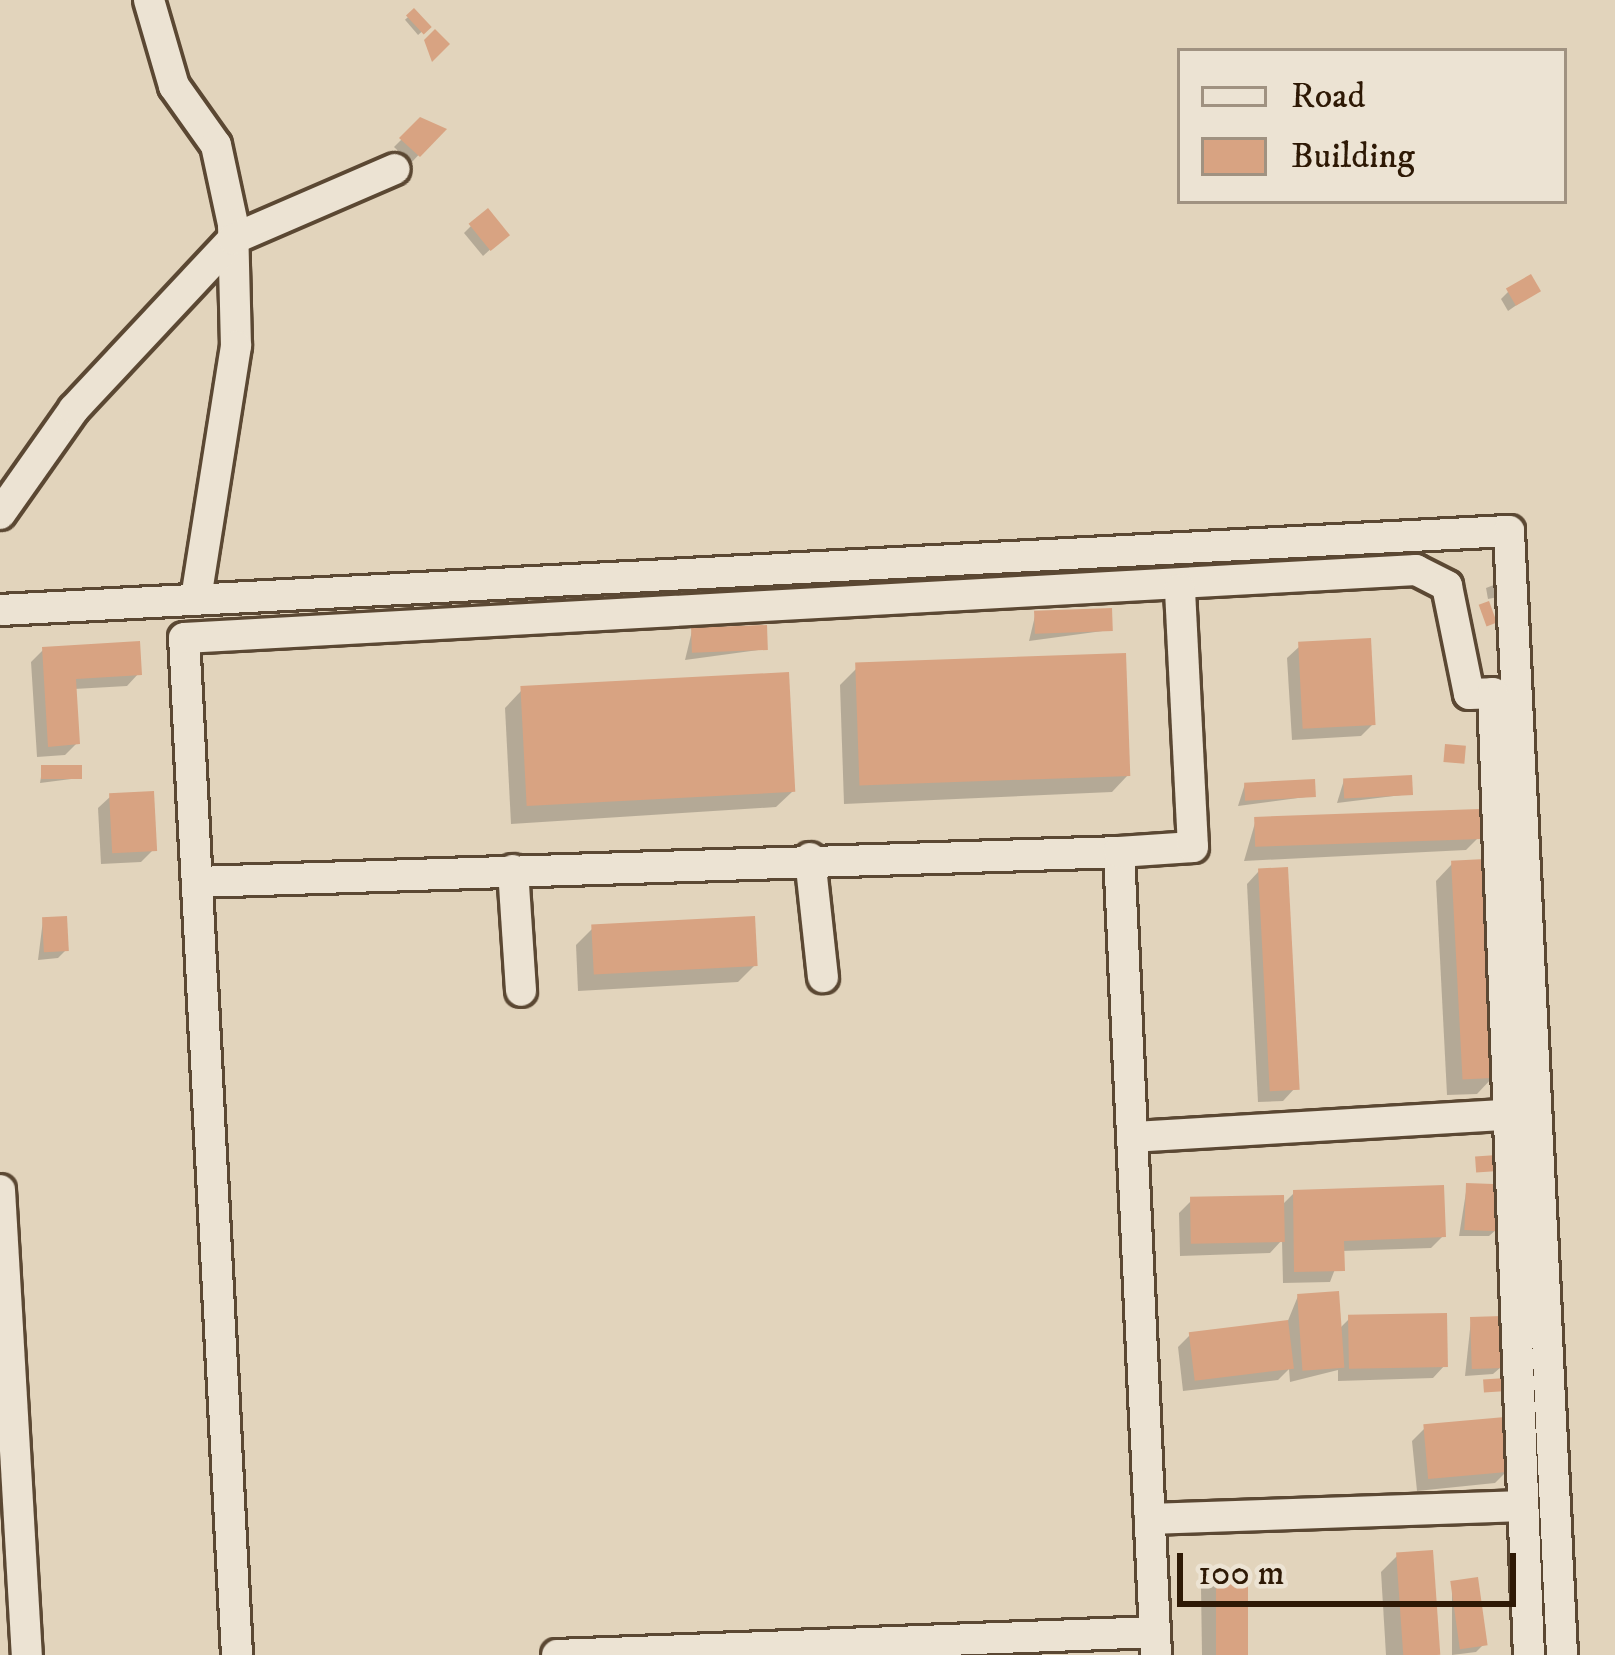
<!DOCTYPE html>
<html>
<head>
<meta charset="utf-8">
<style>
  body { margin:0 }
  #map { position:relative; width:1615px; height:1655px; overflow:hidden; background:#e2d4bc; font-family:"IM FELL DW Pica",serif }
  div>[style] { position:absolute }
  .shadow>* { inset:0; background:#0003; transform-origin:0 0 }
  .building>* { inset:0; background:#d8a382; transform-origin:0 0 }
  .roads { filter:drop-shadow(3px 0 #5b4833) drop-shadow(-3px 0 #5b4833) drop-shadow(0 3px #5b4833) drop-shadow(0 -3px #5b4833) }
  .minor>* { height:30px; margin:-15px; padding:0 15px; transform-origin:15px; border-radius:15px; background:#ece3d3 }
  span { translate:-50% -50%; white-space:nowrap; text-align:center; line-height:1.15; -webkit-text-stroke:9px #ece3d3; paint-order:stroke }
  .legend { position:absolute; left:1177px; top:48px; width:390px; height:156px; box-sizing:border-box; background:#ece3d3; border:3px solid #a09281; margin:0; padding:15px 21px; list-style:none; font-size:36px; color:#2e1905 }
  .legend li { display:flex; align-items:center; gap:24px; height:60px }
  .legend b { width:60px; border:3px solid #a09281 }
  .scale { position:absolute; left:1177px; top:1553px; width:339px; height:54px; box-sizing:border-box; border:6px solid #2e1905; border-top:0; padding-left:15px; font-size:36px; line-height:42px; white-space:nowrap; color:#2e1905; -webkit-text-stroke:9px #ece3d3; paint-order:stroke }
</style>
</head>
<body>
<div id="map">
  <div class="shadow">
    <div style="left:414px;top:12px;width:20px;height:12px;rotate:49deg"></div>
    <div style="clip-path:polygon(421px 120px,442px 130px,411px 163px,394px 147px)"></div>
    <div style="clip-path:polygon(471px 226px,506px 235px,483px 256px,464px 233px)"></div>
    <div style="clip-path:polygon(1538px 290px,1508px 311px,1501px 299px,1508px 292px)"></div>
    <div style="clip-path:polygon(1499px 583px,1498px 597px,1488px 599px,1486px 588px)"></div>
    <div style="clip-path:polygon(1035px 616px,1110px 630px,1029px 641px)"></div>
    <div style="clip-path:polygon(692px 631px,765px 649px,685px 660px)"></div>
    <div style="clip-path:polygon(1300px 646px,1373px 724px,1361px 736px,1292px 740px,1287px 658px)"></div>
    <div style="clip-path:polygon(43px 650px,139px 673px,127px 686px,74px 689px,77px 743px,65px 755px,37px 757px,31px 662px)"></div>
    <div style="clip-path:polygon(856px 669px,1128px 775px,1112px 792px,844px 804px,840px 685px)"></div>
    <div style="clip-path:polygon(521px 691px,793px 791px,776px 807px,511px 824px,505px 708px)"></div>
    <div style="clip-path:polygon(42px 771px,79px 778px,40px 783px)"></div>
    <div style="clip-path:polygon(1344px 780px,1410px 794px,1337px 803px)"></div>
    <div style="clip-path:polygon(1245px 784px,1313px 796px,1238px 806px)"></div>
    <div style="clip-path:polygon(111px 796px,153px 850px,141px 862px,101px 864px,98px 808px)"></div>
    <div style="clip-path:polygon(1255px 823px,1478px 838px,1466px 850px,1244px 861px)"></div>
    <div style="clip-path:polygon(1452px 864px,1493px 1077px,1477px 1094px,1447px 1095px,1436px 881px)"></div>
    <div style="clip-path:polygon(1259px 871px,1295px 1088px,1283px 1101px,1258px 1102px,1247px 884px)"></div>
    <div style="clip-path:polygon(43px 920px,66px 950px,58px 958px,38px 960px)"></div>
    <div style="clip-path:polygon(593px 928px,755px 965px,738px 982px,578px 991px,576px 945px)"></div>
    <div style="clip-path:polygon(1467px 1186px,1497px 1229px,1489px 1236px,1459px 1236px)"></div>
    <div style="clip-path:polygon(1294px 1193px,1443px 1236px,1431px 1248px,1342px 1251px,1330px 1282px,1283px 1283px,1282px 1240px,1270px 1253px,1180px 1256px,1179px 1213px,1191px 1201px,1281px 1206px)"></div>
    <div style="clip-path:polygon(1298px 1296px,1338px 1330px,1349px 1319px,1445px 1365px,1433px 1378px,1338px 1381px,1338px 1370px,1290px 1382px,1289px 1369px,1278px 1380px,1183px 1391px,1178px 1347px,1190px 1335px,1287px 1323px)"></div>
    <div style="clip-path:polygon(1471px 1320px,1501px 1367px,1493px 1374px,1465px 1376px)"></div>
    <div style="clip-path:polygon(1424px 1429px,1507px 1471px,1495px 1483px,1417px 1491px,1412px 1441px)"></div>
    <div style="clip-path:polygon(1398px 1555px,1437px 1655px,1386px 1655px,1381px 1572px)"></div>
    <div style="clip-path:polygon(1218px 1571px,1246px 1655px,1202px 1655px,1201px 1588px)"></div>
    <div style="clip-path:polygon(1452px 1583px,1484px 1644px,1476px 1652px,1452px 1655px)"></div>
  </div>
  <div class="building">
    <div style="left:414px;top:8px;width:26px;height:11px;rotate:47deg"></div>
    <div style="clip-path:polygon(435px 29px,450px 44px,432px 62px,424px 40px)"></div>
    <div style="clip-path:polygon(420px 117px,447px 129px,420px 157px,399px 138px)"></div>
    <div style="left:488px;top:208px;width:35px;height:25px;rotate:51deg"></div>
    <div style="left:1531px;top:274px;width:20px;height:29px;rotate:60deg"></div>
    <div style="left:1489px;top:601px;width:23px;height:11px;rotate:70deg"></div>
    <div style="left:1112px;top:608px;width:23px;height:78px;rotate:88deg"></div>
    <div style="left:767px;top:625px;width:25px;height:76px;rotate:88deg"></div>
    <div style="left:1371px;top:638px;width:87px;height:73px;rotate:87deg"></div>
    <div style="clip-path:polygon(140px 641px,142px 675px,76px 679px,80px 744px,48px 747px,42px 647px)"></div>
    <div style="left:1126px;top:653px;width:123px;height:271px;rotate:88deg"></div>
    <div style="left:789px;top:672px;width:120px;height:269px;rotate:87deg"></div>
    <div style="left:1445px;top:744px;width:21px;height:18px;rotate:5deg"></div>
    <div style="left:82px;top:765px;width:14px;height:41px;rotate:90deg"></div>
    <div style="left:1412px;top:775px;width:20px;height:69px;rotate:87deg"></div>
    <div style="left:1315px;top:779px;width:18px;height:71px;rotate:87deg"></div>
    <div style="left:154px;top:791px;width:60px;height:45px;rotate:87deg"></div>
    <div style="left:1480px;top:809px;width:30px;height:226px;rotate:88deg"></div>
    <div style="left:1485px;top:859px;width:219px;height:34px;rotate:87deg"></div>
    <div style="left:1288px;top:867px;width:223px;height:30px;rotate:87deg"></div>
    <div style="left:67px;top:916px;width:35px;height:25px;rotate:87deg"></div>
    <div style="left:755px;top:916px;width:50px;height:164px;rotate:87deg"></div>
    <div style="left:1497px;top:1155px;width:16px;height:22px;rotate:86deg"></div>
    <div style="left:1466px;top:1183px;width:34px;height:47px;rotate:2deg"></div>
    <div style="clip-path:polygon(1444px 1185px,1446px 1237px,1344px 1241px,1345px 1271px,1294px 1272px,1293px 1190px)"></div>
    <div style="left:1284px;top:1195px;width:47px;height:94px;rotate:89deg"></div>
    <div style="left:1339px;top:1291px;width:77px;height:42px;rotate:86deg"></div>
    <div style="left:1447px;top:1313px;width:54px;height:99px;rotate:89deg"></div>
    <div style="left:1502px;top:1316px;width:52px;height:32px;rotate:88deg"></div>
    <div style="left:1288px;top:1320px;width:49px;height:100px;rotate:83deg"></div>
    <div style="left:1506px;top:1378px;width:13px;height:23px;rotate:86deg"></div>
    <div style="left:1505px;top:1417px;width:55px;height:82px;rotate:85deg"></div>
    <div style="left:1433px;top:1550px;width:105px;height:37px;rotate:86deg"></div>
    <div style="left:1216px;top:1568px;width:32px;height:87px"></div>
    <div style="left:1478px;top:1577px;width:69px;height:28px;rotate:82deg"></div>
  </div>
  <div class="roads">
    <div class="minor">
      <div style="left:149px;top:0;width:90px;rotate:73.8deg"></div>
      <div style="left:174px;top:86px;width:72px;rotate:54.6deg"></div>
      <div style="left:216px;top:145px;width:81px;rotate:77.9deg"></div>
      <div style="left:233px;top:224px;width:122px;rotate:88.6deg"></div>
      <div style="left:236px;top:346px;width:256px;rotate:99deg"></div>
      <div style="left:0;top:514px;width:128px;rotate:-54.8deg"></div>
      <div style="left:74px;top:409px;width:233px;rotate:-46.9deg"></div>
      <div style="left:233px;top:239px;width:176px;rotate:-23.4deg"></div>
      <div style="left:0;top:610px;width:1511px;rotate:-3deg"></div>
      <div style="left:1509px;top:531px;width:1125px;rotate:87.3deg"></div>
      <div style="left:810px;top:858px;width:120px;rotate:83.8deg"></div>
      <div style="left:513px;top:870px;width:121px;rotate:86.2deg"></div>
      <div style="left:197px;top:882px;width:922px;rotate:-1.86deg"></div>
      <div style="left:1133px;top:1137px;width:376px;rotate:-3.4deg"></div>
      <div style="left:0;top:1190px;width:466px;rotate:86.7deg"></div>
      <div style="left:1150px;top:1519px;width:373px;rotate:-2deg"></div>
      <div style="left:237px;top:1655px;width:1018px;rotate:-92.98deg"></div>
      <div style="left:184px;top:638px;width:1234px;rotate:-3.16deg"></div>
      <div style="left:1416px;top:570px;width:35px;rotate:27deg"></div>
      <div style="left:1447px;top:586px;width:110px;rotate:78.5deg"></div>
      <div style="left:1469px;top:694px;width:24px;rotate:-2deg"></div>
      <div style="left:1493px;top:693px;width:963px;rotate:87.86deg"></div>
      <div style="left:557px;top:1655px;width:598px;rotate:-2.2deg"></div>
      <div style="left:1156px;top:1655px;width:804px;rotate:-92.64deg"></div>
      <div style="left:1119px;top:852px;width:74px;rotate:-3.9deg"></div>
      <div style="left:1193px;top:847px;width:258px;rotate:-92.9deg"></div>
    </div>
  </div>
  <ul class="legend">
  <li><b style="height:15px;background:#ece3d3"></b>Road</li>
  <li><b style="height:33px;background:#d8a382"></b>Building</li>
  </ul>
  <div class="scale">100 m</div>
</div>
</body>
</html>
